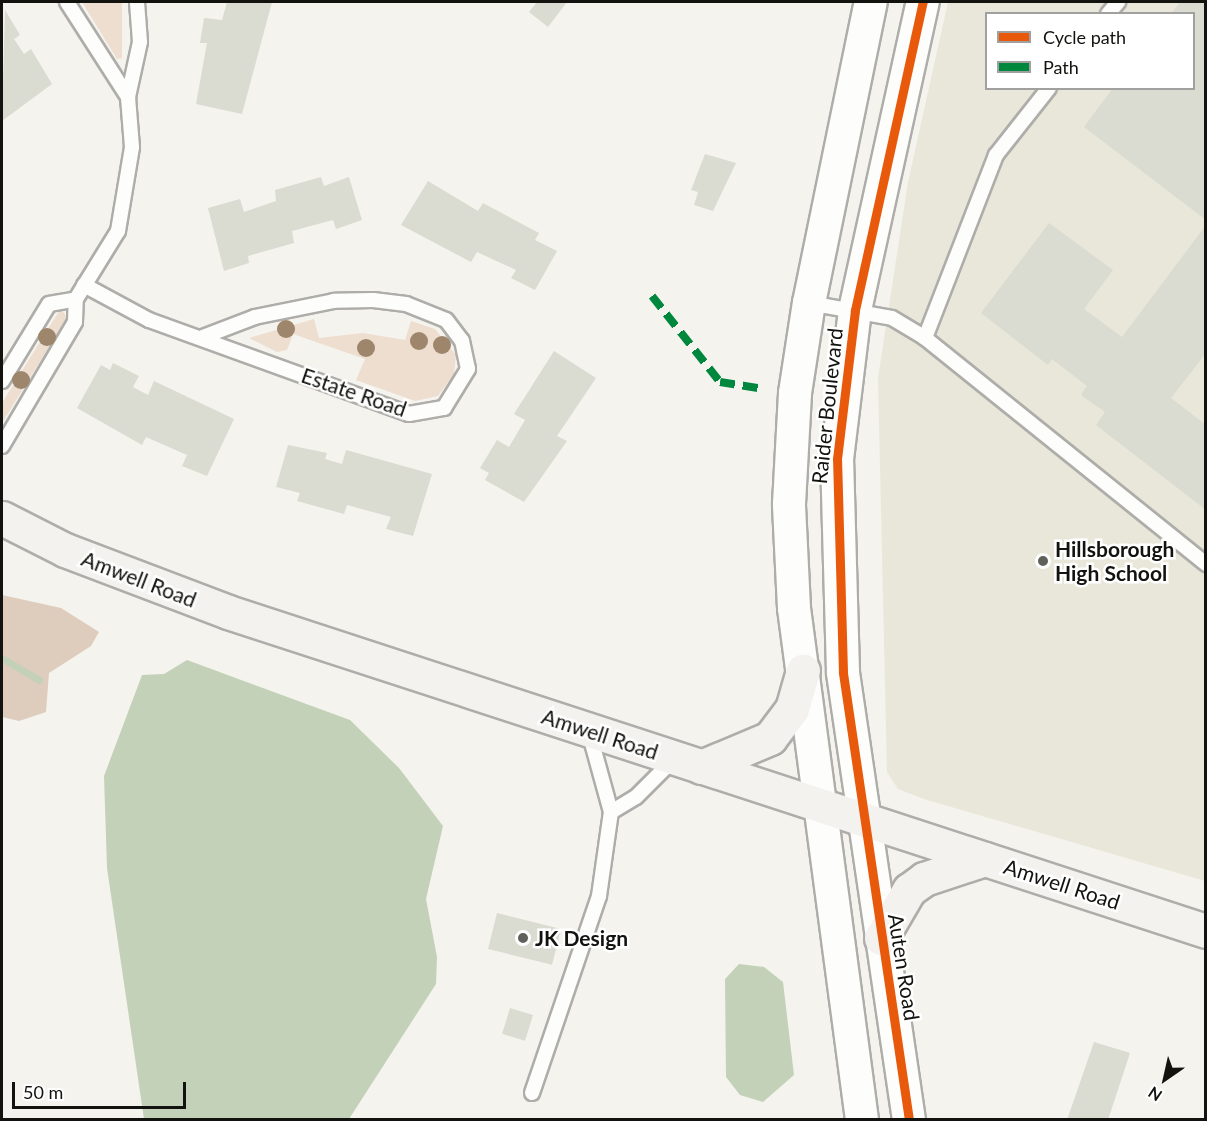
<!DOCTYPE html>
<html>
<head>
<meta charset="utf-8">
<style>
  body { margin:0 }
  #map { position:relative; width:1207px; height:1121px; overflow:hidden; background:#f4f3ed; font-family:Lato,sans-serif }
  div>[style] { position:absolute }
  .built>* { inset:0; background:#e9e7da }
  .green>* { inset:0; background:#eedecf }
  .forest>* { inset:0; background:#deccbc }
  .water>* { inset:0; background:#c4d1b9 }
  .stream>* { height:7px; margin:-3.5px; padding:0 3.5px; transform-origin:3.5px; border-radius:3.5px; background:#c4d1b9 }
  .building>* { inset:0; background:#dadbd1; transform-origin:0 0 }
  .roads { filter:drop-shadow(2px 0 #aeada9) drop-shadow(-2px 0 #aeada9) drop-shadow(0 2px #aeada9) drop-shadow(0 -2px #aeada9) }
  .service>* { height:14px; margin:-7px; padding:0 7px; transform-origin:7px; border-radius:7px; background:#fdfdfc }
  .tertiary>* { height:32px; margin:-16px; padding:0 16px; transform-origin:16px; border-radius:16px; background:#fdfdfc }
  .secondary>* { height:33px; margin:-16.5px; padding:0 16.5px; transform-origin:16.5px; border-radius:16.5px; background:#f3f2ef }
  .quiet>* { height:8px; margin-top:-4px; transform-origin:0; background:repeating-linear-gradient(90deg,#00873e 0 15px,transparent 0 23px) }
  .cycleway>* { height:9px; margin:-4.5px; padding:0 4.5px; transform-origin:4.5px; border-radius:4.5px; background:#e8590c }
  .trees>* { width:18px; height:18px; margin:-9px; border-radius:50%; background:#9d866b }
  .dots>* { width:16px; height:16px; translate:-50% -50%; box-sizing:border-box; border:3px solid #fff; border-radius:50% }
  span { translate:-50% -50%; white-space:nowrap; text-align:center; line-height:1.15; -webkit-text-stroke:5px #fff; paint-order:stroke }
  .street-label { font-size:21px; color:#12120e }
  .poi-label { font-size:21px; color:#12120e; font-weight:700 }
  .left { translate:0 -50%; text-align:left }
  .frame { position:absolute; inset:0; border:3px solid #12120e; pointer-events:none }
  .legend { position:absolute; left:985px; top:12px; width:210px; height:78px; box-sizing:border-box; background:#fff; border:2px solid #a0a09f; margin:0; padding:8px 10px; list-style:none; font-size:18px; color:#12120e }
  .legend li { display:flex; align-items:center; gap:12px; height:30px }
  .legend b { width:30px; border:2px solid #a0a09f }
  .north { position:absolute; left:1135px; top:1049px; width:60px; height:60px; -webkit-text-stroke:4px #fff; paint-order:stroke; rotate:214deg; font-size:16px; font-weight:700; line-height:24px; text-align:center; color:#12120e }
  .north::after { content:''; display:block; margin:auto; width:21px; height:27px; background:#12120e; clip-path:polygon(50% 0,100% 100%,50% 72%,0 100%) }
  .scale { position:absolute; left:12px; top:1082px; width:174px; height:27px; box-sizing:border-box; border:3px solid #12120e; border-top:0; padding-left:8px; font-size:18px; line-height:21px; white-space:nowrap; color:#12120e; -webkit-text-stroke:4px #fff; paint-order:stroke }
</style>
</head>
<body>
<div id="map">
  <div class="built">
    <div style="clip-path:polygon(evenodd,948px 2px,1205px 2px,1205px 881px,924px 799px,898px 789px,887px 772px,878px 378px,908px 182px,948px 2px,986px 14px,1194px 14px,1194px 88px,986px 88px,986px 14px)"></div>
  </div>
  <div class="green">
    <div style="clip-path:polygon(82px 2px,122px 2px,122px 58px,117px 59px)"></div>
    <div style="clip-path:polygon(61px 308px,67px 318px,2px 423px,2px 403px)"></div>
    <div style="clip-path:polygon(314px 319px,319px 338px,363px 333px,405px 340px,411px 321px,435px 329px,456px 355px,454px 374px,438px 396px,415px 401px,356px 380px,365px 359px,293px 334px,287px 350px,277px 352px,249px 338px)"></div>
  </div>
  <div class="forest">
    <div style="clip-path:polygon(2px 595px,61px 608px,99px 632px,91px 646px,49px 673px,46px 712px,19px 721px,2px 717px)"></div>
  </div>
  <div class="water">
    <div style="clip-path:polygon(187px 660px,350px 720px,399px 768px,443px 826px,426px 899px,437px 957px,436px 984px,349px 1119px,144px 1119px,107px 868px,104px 776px,142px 675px,164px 674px)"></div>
    <div style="clip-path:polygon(739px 964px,764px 967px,783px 982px,794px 1075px,763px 1102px,740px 1095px,726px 1077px,725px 979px)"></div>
  </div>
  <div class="stream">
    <div style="left:2px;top:658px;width:43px;rotate:30.7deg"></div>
  </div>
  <div class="building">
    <div style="clip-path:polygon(227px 2px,272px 2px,242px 114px,196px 104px,207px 43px,200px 43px,204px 18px,222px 20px)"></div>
    <div style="clip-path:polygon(537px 2px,567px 2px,548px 27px,529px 12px)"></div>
    <div style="clip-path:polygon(1180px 2px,1206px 2px,1206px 220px,1084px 127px,1113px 88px,1194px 88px,1194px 14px,1171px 14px)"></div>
    <div style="clip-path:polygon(5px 10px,20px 35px,14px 39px,24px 54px,31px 49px,52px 84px,2px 121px)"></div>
    <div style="clip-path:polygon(705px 154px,736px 163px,713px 211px,694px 205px,698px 192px,691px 190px)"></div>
    <div style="clip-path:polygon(321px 177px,324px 186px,349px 177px,362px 220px,336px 229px,333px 220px,292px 231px,294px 243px,248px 256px,249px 263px,224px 271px,208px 208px,240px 199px,244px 212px,276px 201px,275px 190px)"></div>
    <div style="clip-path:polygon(428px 181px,478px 211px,483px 203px,539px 233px,535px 240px,557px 251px,535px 290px,511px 278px,516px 270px,477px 252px,471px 262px,401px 225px)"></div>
    <div style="clip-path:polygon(1049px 223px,1113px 270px,1084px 309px,1122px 337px,1206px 225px,1206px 353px,1171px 398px,1206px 425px,1206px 510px,1096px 425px,1105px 412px,1081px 395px,1087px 386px,1052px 359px,1048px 365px,981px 313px)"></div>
    <div style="clip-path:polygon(554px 351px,596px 378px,557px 436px,567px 441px,524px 502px,485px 480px,489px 473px,480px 468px,497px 440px,509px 447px,525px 420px,514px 414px)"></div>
    <div style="clip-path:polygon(113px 363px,139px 376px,133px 387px,148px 395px,154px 381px,234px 419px,207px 476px,182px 466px,187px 455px,146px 437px,142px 445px,77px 408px,101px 365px,110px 370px)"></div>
    <div style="clip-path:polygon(288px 445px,327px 453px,325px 459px,342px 464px,346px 450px,432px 474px,413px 536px,386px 529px,391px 517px,347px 505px,344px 514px,297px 501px,300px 493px,276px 487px)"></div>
    <div style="left:497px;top:913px;width:66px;height:37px;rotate:14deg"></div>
    <div style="left:510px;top:1008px;width:24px;height:27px;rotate:17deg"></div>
    <div style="clip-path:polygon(1094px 1042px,1130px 1053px,1108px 1120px,1067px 1120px)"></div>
  </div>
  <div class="roads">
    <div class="service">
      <div style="left:67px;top:2px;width:113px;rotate:57.3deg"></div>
      <div style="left:1108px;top:14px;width:16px;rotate:-50deg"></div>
      <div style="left:84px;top:285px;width:74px;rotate:28.3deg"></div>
      <div style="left:149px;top:320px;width:276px;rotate:19.9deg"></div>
      <div style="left:409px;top:414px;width:36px;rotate:-10deg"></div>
      <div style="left:444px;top:408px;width:46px;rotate:-58.4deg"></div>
      <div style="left:468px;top:369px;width:29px;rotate:-102deg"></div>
      <div style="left:462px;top:341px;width:26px;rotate:-127deg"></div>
      <div style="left:446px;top:320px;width:43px;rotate:-158.2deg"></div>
      <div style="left:406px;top:304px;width:33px;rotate:-173deg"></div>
      <div style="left:373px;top:300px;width:39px;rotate:179deg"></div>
      <div style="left:334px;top:301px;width:81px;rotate:168.6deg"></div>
      <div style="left:255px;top:317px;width:56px;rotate:159deg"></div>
      <div style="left:809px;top:303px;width:84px;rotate:10.2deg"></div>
      <div style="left:892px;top:318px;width:39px;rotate:31deg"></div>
      <div style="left:925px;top:338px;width:361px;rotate:38.8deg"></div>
      <div style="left:925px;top:338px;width:196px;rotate:-68.8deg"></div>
      <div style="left:996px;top:155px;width:85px;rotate:-51.7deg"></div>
      <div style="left:2px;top:381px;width:90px;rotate:-58.6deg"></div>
      <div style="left:49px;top:304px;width:27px;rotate:-10deg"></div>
      <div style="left:2px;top:446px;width:144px;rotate:-59.5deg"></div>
      <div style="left:75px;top:322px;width:23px;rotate:-88deg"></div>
      <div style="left:76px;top:299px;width:80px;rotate:-58.3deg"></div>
      <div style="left:118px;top:231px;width:85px;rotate:-80.5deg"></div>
      <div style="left:132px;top:147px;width:50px;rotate:-94.6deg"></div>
      <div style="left:128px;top:97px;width:56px;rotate:-77.7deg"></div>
      <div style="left:140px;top:42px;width:40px;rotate:-94.3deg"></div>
      <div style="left:611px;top:812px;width:29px;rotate:-31deg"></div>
      <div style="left:636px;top:797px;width:52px;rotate:-45deg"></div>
      <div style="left:532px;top:1093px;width:208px;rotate:-71.2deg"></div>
      <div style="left:599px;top:896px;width:85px;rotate:-81.9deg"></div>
      <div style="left:611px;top:812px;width:83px;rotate:-105.4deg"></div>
    </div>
    <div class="tertiary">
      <div style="left:862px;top:1120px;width:516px;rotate:-97.57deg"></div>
      <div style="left:794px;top:608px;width:104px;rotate:-92.8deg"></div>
      <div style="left:789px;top:504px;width:111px;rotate:-86.9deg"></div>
      <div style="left:795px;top:393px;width:91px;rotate:-81.2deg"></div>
      <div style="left:809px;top:303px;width:307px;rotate:-78.4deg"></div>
      <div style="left:909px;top:1120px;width:453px;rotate:-98.4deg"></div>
      <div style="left:843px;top:672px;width:213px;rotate:-91.6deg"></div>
      <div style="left:837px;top:459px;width:150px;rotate:-83.1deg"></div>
      <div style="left:855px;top:310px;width:315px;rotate:-77.6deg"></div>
    </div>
    <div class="secondary">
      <div style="left:2px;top:518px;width:71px;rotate:26.9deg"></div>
      <div style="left:65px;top:550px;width:174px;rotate:20.8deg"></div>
      <div style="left:228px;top:612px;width:1029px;rotate:18.07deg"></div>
      <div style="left:701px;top:767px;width:75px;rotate:-22.8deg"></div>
      <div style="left:770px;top:738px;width:36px;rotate:-53deg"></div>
      <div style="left:792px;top:709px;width:40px;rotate:-74deg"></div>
      <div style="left:881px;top:938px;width:56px;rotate:-59.7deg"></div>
      <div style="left:909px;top:890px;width:19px;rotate:-36deg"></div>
      <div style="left:924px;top:879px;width:64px;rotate:-18.2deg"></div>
    </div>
  </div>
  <div class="quiet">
    <div style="left:652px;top:296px;width:110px;rotate:51.7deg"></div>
    <div style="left:720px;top:382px;width:45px;rotate:9deg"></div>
  </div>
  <div class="cycleway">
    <div style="left:909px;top:1120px;width:453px;rotate:-98.4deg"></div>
    <div style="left:843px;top:672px;width:213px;rotate:-91.6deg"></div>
    <div style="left:837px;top:459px;width:150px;rotate:-83.1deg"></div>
    <div style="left:855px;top:310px;width:315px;rotate:-77.6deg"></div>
  </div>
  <div class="trees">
    <div style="left:286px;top:329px"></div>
    <div style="left:47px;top:337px"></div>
    <div style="left:419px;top:341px"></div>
    <div style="left:442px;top:345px"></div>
    <div style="left:366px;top:348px"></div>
    <div style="left:21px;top:380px"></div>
  </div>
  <div class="dots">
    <div style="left:1043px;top:561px;background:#61615c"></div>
    <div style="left:523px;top:938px;background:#61615c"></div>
  </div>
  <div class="street-label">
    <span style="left:354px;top:392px;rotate:19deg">Estate Road</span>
    <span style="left:827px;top:406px;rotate:-84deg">Raider Boulevard</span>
    <span style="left:139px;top:579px;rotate:21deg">Amwell Road</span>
    <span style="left:600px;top:734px;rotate:18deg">Amwell Road</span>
    <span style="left:1062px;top:884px;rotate:18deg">Amwell Road</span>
    <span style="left:904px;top:967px;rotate:81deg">Auten Road</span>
  </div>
  <div class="poi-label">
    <span class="left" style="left:1055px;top:561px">Hillsborough<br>High School</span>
    <span class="left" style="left:535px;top:938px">JK Design</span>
  </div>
  <div class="frame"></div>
  <ul class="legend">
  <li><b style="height:8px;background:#e8590c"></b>Cycle path</li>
  <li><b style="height:8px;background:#00873e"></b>Path</li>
  </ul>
  <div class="north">N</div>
  <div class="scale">50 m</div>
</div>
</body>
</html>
